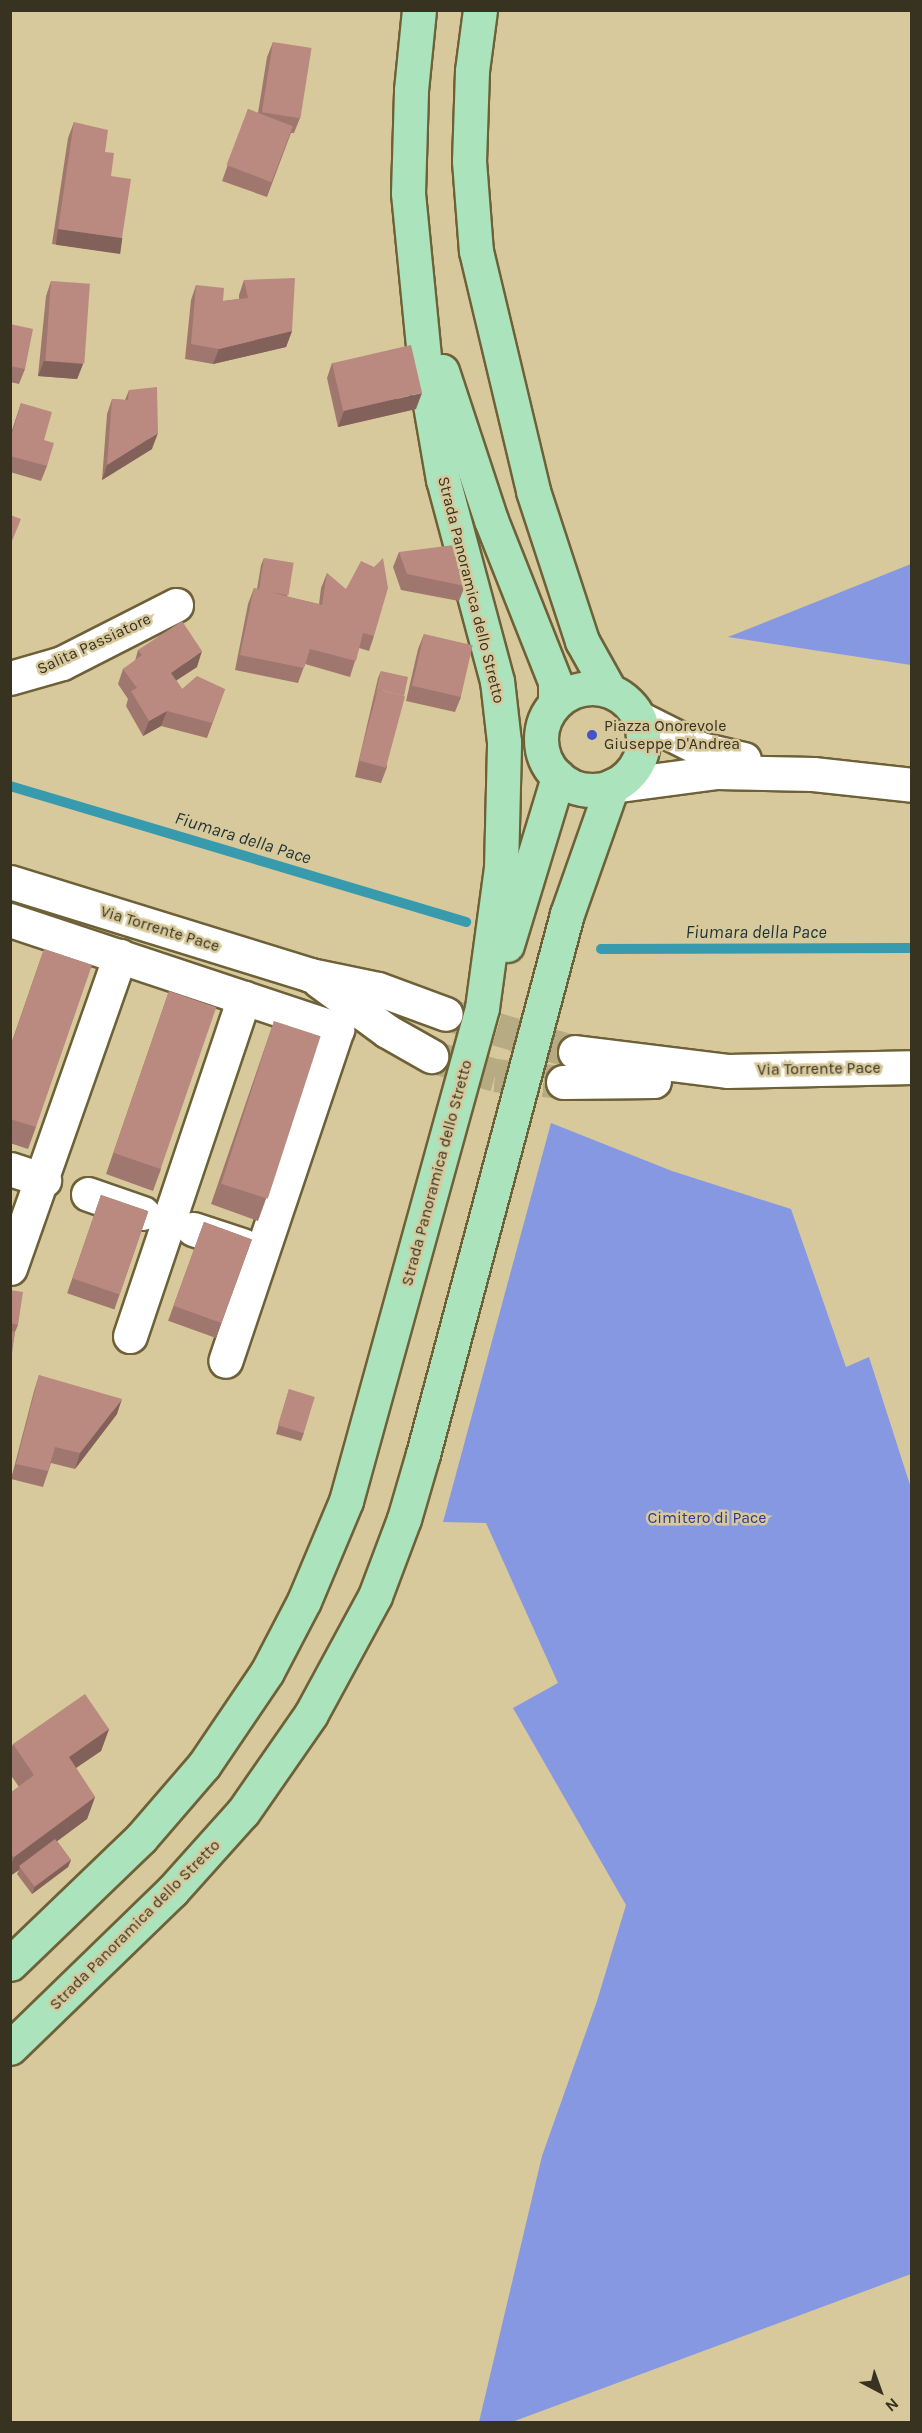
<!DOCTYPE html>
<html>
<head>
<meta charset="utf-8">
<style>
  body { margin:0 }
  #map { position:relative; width:922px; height:2433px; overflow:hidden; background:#d7c99c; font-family:Karla,sans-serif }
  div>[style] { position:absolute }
  .green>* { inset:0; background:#8698e2 }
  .stream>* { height:10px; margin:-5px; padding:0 5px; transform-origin:5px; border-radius:5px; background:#379aad }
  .secondary-tunnel>* { height:33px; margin-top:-16.5px; transform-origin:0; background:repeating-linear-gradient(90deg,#b7ab83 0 33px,transparent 0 49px) }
  .roads { filter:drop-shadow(2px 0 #6e6138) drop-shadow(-2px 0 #6e6138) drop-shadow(0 2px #6e6138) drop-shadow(0 -2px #6e6138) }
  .street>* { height:33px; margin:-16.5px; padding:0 16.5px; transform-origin:16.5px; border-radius:16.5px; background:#fff }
  .secondary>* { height:33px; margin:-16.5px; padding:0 16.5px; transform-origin:16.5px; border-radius:16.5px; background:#fff }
  .primary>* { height:33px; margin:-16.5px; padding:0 16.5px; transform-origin:16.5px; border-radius:16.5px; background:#aae3bc }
  .primary>.ring { margin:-16.5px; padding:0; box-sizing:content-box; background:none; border:33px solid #aae3bc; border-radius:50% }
  .wall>* { inset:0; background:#a0776e; transform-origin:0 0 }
  .shaded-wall>* { inset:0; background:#82615a; transform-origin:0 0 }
  .building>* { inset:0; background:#ba8a80; transform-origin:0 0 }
  .dots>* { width:16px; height:16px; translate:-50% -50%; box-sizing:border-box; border:3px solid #d7c99c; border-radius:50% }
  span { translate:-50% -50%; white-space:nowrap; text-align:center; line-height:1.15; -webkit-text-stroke:5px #d7c99c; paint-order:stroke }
  .street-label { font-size:16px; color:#383220 }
  .poi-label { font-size:16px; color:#383220 }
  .left { translate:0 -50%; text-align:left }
  .park-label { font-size:16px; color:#2e3892 }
  .water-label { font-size:18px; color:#1b3136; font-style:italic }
  .frame { position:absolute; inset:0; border:12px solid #383220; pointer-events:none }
  .north { position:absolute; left:850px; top:2361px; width:60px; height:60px; -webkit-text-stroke:4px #d7c99c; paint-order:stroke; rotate:139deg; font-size:16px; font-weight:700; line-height:24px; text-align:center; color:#383220 }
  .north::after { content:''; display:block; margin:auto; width:21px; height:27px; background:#383220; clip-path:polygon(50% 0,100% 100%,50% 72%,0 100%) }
</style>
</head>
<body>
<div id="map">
  <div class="green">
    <div style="clip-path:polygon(911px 564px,911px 665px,728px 637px)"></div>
    <div style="clip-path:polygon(551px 1123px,672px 1171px,791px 1209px,846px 1367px,869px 1357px,911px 1488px,911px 2274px,512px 2422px,479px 2422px,542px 2156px,597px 2001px,626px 1905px,513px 1708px,558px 1683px,486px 1523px,443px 1522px)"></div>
  </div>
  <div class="stream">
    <div style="left:10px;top:786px;width:476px;rotate:16.6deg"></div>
    <div style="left:601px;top:949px;width:311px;rotate:-0.2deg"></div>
  </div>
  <div class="secondary-tunnel">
    <div style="left:450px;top:1015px;width:130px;rotate:16.5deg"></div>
    <div style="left:431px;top:1056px;width:67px;rotate:16.5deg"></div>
    <div style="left:495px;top:1075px;width:68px;rotate:5.9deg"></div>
  </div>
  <div class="roads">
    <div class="street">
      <div style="left:10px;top:678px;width:54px;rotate:-16.1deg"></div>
      <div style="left:62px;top:663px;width:128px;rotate:-27deg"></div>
      <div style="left:10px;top:920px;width:345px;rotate:18.4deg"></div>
      <div style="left:337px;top:1029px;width:350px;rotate:108.6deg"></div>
      <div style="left:10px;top:1169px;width:36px;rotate:18deg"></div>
      <div style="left:88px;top:1194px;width:58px;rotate:19.1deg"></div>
      <div style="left:193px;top:1229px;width:52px;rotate:18.1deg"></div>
      <div style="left:10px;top:1268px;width:331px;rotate:-70.6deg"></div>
      <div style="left:130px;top:1336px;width:357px;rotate:-71.4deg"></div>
    </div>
    <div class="secondary">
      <div style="left:639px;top:718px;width:69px;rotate:26.6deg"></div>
      <div style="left:701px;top:749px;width:44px;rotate:13.1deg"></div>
      <div style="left:612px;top:786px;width:106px;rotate:-7.6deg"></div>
      <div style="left:717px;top:772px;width:96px;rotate:1.2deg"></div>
      <div style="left:813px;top:774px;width:100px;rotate:6.3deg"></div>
      <div style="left:10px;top:882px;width:314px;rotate:17.2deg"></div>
      <div style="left:310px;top:975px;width:69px;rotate:11.6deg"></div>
      <div style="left:378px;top:989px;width:72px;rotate:20.2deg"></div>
      <div style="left:319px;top:981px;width:84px;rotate:36.3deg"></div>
      <div style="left:387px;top:1031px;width:51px;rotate:29.6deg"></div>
      <div style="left:575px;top:1052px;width:153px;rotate:7.1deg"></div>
      <div style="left:727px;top:1071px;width:185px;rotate:-1.2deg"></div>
      <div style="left:563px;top:1082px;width:91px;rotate:-0.6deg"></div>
    </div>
    <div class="primary">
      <div style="left:480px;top:10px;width:62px;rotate:97.5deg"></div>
      <div style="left:472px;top:71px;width:90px;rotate:91.9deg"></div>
      <div style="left:469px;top:161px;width:90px;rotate:85.6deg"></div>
      <div style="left:476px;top:251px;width:247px;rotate:76.6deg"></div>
      <div style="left:533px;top:491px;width:158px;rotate:71.9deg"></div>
      <div style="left:582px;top:641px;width:57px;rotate:60.8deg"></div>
      <div style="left:442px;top:371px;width:157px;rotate:71.8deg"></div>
      <div style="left:491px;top:520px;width:174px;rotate:68.4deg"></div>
      <div style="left:555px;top:682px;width:21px;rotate:90deg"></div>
      <div class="ring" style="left:541px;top:688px;width:69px;height:69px"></div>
      <div style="left:507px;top:945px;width:176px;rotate:-73.1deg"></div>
      <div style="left:10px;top:1964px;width:182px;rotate:-43.9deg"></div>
      <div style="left:141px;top:1838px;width:96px;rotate:-49.2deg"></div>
      <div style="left:204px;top:1765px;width:112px;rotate:-55.9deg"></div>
      <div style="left:267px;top:1672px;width:80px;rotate:-62.5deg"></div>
      <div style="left:304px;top:1601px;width:108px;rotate:-67.2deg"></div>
      <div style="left:346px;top:1501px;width:511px;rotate:-74.58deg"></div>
      <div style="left:482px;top:1008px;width:141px;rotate:-82.3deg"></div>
      <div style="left:501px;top:868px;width:126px;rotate:-88.6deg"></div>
      <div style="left:504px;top:742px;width:61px;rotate:-96.5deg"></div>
      <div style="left:497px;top:681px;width:208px;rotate:-105deg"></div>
      <div style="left:443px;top:480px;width:94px;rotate:-99.8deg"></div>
      <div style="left:427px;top:387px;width:195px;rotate:-95.6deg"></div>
      <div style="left:408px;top:193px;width:103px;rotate:-88.3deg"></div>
      <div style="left:411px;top:90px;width:80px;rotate:-84.3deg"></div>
      <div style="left:10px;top:2048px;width:226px;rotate:-44.1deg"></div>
      <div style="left:172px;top:1891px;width:106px;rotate:-48.1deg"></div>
      <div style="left:243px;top:1812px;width:119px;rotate:-55.2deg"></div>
      <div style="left:311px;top:1714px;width:134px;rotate:-61.5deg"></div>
      <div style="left:375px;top:1596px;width:82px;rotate:-69.4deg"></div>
      <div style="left:404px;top:1519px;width:68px;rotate:-73.7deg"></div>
      <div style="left:423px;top:1454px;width:559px;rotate:-75.07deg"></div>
      <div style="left:567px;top:914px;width:136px;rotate:-70.6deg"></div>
    </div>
  </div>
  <div class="wall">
    <div style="clip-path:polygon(273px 42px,300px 118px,294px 133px,291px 133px,267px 197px,222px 181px,248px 109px,258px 113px,267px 57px)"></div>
    <div style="clip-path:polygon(74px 122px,105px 152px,111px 176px,122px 238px,117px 253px,52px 244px,68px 138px)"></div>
    <div style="clip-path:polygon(244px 280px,292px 331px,286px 347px,213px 364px,185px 359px,191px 300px,196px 285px,223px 301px,239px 299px,239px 295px)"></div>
    <div style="clip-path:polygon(51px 281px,83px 364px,77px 379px,38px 376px,46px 296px)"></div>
    <div style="clip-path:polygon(10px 324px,25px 369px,19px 384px,10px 382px)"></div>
    <div style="clip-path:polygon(332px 363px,416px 409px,338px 427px,327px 378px)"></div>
    <div style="clip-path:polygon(129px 390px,152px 449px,102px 480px,107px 414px,112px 399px,125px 400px)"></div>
    <div style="clip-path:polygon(21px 403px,44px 440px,47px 466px,41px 481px,10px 472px,10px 436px)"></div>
    <div style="clip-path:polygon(399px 552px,465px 586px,459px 601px,401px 590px,393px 567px)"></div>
    <div style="clip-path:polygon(264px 558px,288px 597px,319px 604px,321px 588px,327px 573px,374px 636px,369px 651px,359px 648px,350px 677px,305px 664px,298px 683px,235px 670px,248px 604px,254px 588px,257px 589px,261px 565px)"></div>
    <div style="clip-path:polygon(424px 634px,461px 697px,455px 712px,406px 701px,418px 649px)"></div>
    <div style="clip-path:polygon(138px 650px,197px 667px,176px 680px,182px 689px,225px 689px,207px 738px,161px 726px,143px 736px,126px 706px,128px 699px,118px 684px,123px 669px,135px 661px)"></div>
    <div style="clip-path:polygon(381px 671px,387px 767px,381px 783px,355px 777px,378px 678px)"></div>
    <div style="clip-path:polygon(44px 949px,36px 1127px,28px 1149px,10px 1143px,10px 1047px)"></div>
    <div style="clip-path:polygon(169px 991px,161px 1169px,153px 1191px,106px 1174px)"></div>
    <div style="clip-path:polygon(274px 1021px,266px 1199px,258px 1221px,211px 1204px)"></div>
    <div style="left:101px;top:1195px;width:50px;height:104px;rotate:19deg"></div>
    <div style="left:204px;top:1222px;width:51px;height:105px;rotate:20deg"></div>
    <div style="clip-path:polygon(10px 1290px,18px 1325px,15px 1332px,10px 1359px)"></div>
    <div style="clip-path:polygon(39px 1375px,117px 1414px,75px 1469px,51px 1463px,43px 1487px,11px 1479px,34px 1391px)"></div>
    <div style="clip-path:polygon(289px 1389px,304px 1433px,301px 1441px,276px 1434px)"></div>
    <div style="clip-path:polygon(109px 1729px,101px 1751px,76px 1768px,95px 1797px,87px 1819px,57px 1841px,71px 1860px,68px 1867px,32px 1894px,17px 1874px,19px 1870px,10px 1876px,10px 1793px,19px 1787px,10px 1774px,10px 1751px,13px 1744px)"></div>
  </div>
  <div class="shaded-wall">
    <div style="left:58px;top:229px;width:65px;height:16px;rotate:8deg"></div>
    <div style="clip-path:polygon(292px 331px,286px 347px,213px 364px,219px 349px)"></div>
    <div style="clip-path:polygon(44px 361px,83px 364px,77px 379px,38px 376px)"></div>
    <div style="clip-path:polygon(422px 393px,416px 409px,338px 427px,344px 411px)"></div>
    <div style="clip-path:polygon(158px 433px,152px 449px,102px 480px,107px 465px)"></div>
    <div style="clip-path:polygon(202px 651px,197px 667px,165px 688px,171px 673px)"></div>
    <div style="clip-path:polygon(167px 711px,161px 726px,143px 736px,149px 721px)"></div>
    <div style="clip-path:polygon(122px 1399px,117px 1414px,75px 1469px,80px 1453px)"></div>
    <div style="clip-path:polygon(109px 1729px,101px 1751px,61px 1778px,69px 1757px)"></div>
    <div style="clip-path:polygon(95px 1797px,87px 1819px,21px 1868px,20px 1867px,19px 1870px,10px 1876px,10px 1867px,14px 1857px)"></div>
    <div style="clip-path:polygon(71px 1860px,68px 1867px,32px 1894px,35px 1886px)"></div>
  </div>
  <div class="building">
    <div style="left:273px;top:42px;width:39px;height:71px;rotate:9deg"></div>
    <div style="left:248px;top:109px;width:48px;height:60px;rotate:21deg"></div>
    <div style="clip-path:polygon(74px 122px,108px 130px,105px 152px,114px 153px,111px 176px,131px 179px,122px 238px,58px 229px)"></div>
    <div style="clip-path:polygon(295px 278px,292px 331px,219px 349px,191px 344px,196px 285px,224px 288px,223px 301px,248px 298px,244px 280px)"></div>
    <div style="left:51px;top:281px;width:39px;height:80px;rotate:4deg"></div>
    <div style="clip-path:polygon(10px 324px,33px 329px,25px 369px,10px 366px)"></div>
    <div style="left:411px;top:345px;width:49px;height:81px;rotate:77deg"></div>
    <div style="clip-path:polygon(157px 387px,158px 433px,107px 465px,112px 399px,128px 400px,129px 390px)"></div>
    <div style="clip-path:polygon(21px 403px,52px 412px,44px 440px,54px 443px,47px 466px,10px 456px,10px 440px)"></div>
    <div style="clip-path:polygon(10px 515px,21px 519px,10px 546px)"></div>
    <div style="clip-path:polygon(454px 545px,465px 586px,407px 574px,399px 552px)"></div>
    <div style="left:264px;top:558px;width:30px;height:33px;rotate:9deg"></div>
    <div style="clip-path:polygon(383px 558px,388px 588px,374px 636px,363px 633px,356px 661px,310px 649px,304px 668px,240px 655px,254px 588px,322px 605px,327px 573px,346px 589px,361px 561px,374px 567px)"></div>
    <div style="clip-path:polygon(182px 621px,202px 651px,171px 673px,182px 689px,197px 676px,225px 689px,212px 723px,167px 711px,149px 721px,131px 691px,137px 688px,123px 669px,142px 655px,138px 650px)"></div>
    <div style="left:424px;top:634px;width:50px;height:53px;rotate:13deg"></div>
    <div style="clip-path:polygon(381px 671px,408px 677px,404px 696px,378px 689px,375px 697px)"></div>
    <div style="left:378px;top:689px;width:28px;height:74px;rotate:15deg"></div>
    <div style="clip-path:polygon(44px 949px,92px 965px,36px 1127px,10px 1119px,10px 1048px)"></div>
    <div style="left:169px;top:991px;width:50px;height:171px;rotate:19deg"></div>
    <div style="left:274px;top:1021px;width:49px;height:171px;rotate:18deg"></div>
    <div style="left:101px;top:1195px;width:50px;height:88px;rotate:19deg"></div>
    <div style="left:204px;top:1222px;width:51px;height:89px;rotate:20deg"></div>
    <div style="clip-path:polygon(10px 1290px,23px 1292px,18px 1325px,10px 1323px)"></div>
    <div style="clip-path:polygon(10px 1331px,15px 1332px,12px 1354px,10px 1354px)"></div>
    <div style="clip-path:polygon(39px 1375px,122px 1399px,80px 1453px,55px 1447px,48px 1471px,16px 1464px)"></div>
    <div style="left:289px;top:1389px;width:27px;height:38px;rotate:17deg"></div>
    <div style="clip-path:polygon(85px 1694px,109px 1729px,69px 1757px,95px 1797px,14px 1857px,10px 1853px,10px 1793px,34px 1775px,13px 1744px)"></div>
    <div style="left:55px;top:1839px;width:26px;height:45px;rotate:53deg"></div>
  </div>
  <div class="dots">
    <div style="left:592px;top:735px;background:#4453c7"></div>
  </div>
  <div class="street-label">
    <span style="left:471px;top:590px;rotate:76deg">Strada Panoramica dello Stretto</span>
    <span style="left:94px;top:644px;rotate:-25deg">Salita Passiatore</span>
    <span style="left:160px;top:929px;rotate:17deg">Via Torrente Pace</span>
    <span style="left:819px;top:1069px;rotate:-1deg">Via Torrente Pace</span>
    <span style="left:437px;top:1173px;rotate:-75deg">Strada Panoramica dello Stretto</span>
    <span style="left:135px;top:1925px;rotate:-45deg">Strada Panoramica dello Stretto</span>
  </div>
  <div class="poi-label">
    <span class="left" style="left:604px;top:735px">Piazza Onorevole<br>Giuseppe D'Andrea</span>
  </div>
  <div class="park-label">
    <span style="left:707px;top:1518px">Cimitero di Pace</span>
  </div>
  <div class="water-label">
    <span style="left:243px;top:838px;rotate:17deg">Fiumara della Pace</span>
    <span style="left:756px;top:932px">Fiumara della Pace</span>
  </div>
  <div class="frame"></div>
  <div class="north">N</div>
</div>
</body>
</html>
